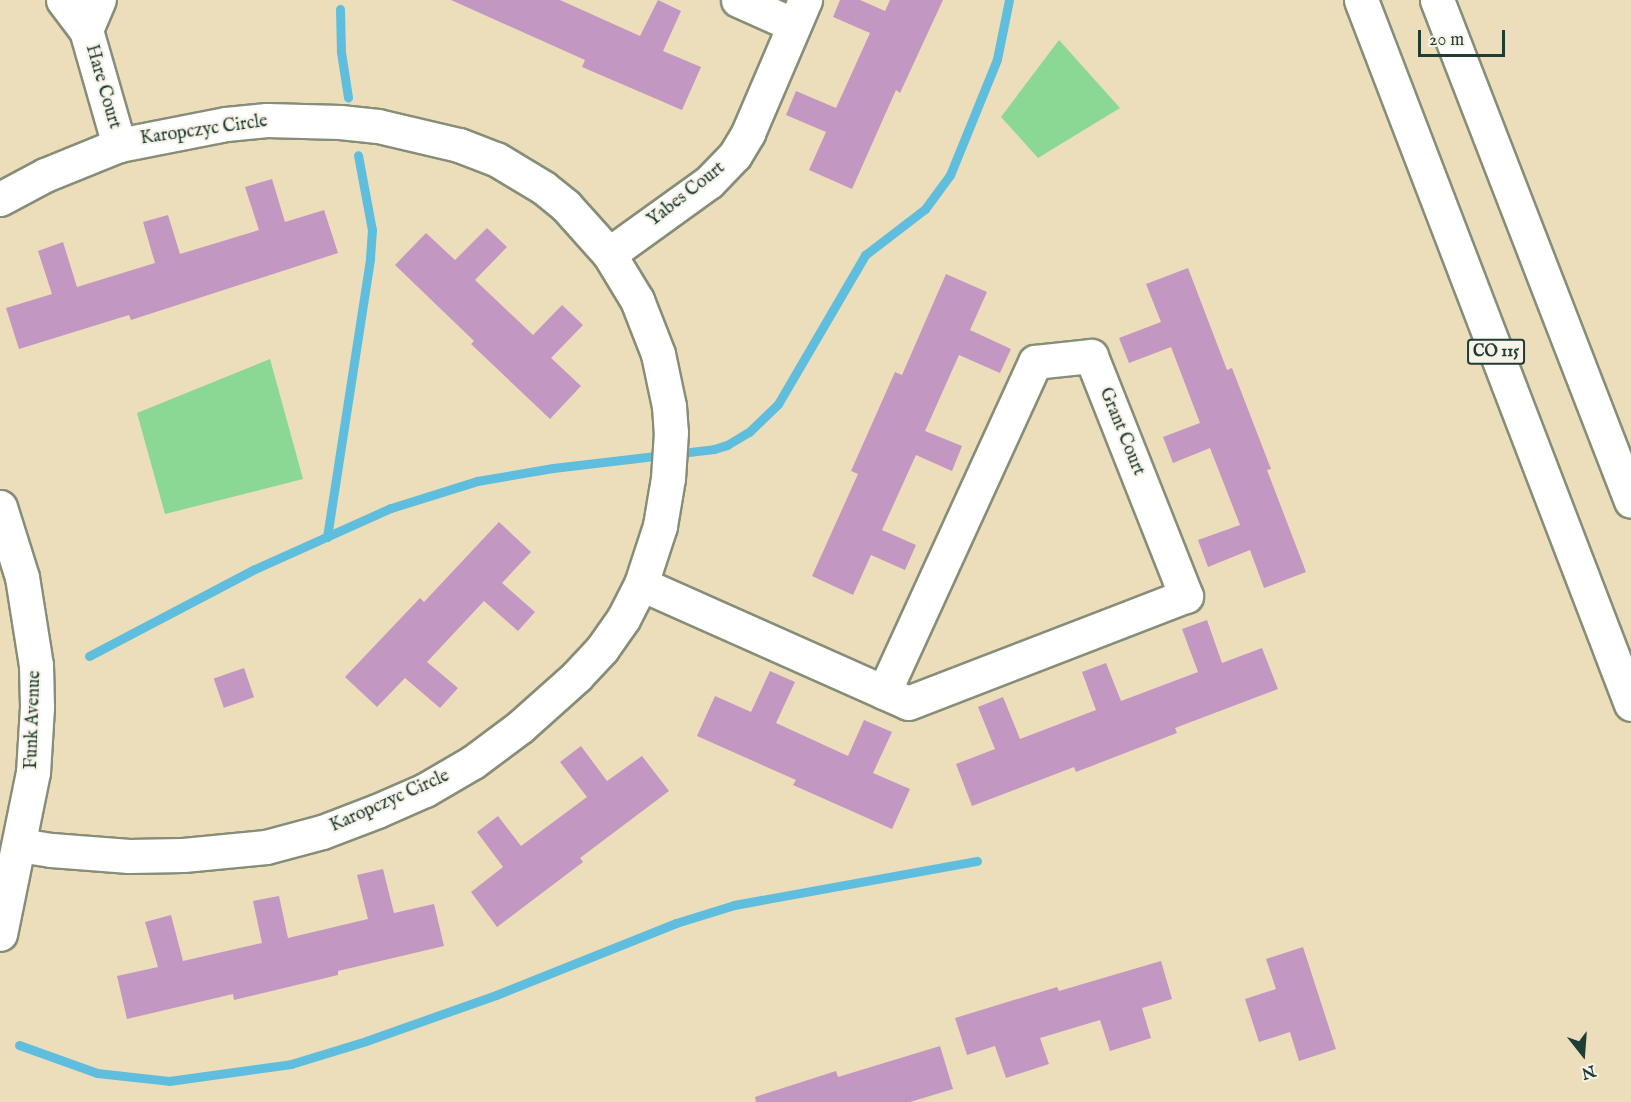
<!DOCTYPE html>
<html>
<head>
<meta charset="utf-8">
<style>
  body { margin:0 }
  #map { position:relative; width:1631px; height:1102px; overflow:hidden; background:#ecdebb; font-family:"IM FELL English",serif }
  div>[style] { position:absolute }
  .green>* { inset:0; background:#8bd794 }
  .stream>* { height:9px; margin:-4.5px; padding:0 4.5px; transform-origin:4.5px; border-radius:4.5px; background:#5fbedd }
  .building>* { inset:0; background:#c297c2; transform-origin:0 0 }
  .roads { filter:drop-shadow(2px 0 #868e78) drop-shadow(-2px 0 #868e78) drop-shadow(0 2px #868e78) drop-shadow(0 -2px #868e78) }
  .minor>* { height:33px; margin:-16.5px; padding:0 16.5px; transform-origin:16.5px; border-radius:16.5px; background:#fff }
  .highway>* { height:33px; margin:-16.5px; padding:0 16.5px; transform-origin:16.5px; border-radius:16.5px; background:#fff }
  span { translate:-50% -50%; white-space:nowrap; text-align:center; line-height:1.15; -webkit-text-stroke:4.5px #f7f3e8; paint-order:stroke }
  .shield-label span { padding:2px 4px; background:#f7f3e8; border:2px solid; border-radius:4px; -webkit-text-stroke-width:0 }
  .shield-label { font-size:16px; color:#1f3d34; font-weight:700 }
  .street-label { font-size:18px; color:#1f3d34 }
  .north { position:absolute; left:1553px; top:1024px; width:60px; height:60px; -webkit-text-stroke:4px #f7f3e8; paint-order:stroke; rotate:163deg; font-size:16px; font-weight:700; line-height:24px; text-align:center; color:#1f3d34 }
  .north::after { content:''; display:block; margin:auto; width:21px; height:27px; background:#1f3d34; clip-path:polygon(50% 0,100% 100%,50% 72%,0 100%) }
  .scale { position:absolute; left:1418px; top:30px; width:87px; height:27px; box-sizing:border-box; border:3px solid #1f3d34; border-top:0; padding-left:8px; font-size:18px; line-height:21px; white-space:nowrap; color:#1f3d34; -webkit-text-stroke:4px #f7f3e8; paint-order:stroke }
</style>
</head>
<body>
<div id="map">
  <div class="green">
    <div style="clip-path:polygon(1059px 40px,1120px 108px,1038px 158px,1001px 117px)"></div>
    <div style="clip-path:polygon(270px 359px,303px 479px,165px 514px,137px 413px)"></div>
  </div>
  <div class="stream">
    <div style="left:340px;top:9px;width:43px;rotate:88.7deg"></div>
    <div style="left:341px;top:52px;width:46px;rotate:81.2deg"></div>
    <div style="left:327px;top:537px;width:282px;rotate:-81.2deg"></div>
    <div style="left:370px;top:258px;width:28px;rotate:-86deg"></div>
    <div style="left:372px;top:230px;width:76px;rotate:-100.6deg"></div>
    <div style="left:89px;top:656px;width:187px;rotate:-27.7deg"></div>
    <div style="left:255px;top:569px;width:149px;rotate:-24.2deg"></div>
    <div style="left:391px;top:508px;width:90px;rotate:-17.4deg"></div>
    <div style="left:477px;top:481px;width:77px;rotate:-9.7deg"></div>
    <div style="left:553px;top:468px;width:162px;rotate:-6.7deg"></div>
    <div style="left:714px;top:449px;width:14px;rotate:-17deg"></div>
    <div style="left:727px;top:445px;width:26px;rotate:-31deg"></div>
    <div style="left:749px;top:432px;width:40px;rotate:-44deg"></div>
    <div style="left:778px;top:404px;width:173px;rotate:-59.7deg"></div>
    <div style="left:865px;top:255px;width:76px;rotate:-37.5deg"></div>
    <div style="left:925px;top:209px;width:42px;rotate:-53.7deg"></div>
    <div style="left:950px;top:175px;width:125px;rotate:-67.9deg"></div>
    <div style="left:997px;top:59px;width:60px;rotate:-78.5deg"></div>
    <div style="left:19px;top:1045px;width:83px;rotate:19.7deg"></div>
    <div style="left:97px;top:1073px;width:72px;rotate:6.3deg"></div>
    <div style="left:169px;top:1081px;width:123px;rotate:-7.9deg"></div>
    <div style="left:291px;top:1064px;width:78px;rotate:-17deg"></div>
    <div style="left:366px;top:1041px;width:138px;rotate:-19.5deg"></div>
    <div style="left:496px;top:995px;width:194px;rotate:-21.8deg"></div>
    <div style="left:676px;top:923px;width:61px;rotate:-17.2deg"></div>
    <div style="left:734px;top:905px;width:247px;rotate:-10.3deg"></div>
  </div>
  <div class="building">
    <div style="clip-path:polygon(451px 0,560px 0,640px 36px,658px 0,681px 11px,663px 51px,701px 67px,682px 110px,582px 67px,585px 60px)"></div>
    <div style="clip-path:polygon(840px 0,860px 0,885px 11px,890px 0,943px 0,900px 93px,896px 90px,852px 189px,809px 170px,826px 132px,786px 115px,796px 91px,836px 108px,870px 33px,833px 17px)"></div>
    <div style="clip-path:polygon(272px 179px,285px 222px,324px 210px,338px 253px,131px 320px,129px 315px,19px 349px,6px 308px,52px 294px,38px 251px,63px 242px,77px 287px,155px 263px,143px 222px,168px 215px,180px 254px,259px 230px,245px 187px)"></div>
    <div style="clip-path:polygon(487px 228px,507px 247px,475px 280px,533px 335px,562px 305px,583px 325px,551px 358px,581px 386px,550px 419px,471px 344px,474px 341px,395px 265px,426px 233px,455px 260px)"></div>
    <div style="clip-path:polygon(1188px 268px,1227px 370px,1232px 368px,1271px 469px,1267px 470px,1306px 572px,1264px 588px,1250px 550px,1208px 567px,1198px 540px,1240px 525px,1210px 448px,1173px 463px,1163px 437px,1200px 423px,1171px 347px,1129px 363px,1119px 338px,1161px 322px,1146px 284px)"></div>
    <div style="clip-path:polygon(946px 274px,987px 292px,970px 330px,1011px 349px,1000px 373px,959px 355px,925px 431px,962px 446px,952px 471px,916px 455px,882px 530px,916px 545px,905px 570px,871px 555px,853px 595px,812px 576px,858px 474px,851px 471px,895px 372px,902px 375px)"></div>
    <div style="clip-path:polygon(499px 522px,531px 552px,502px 583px,535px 612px,518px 631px,484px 601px,427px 662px,458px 688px,440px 708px,405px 678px,377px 707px,345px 677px,420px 598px,424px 602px)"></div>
    <div style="clip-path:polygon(1207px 620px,1222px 663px,1262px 648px,1278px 689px,1175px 728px,1177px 733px,1076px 772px,1074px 767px,972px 806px,956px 764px,995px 749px,978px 707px,1003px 697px,1020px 739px,1096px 710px,1082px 672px,1106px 663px,1121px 701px,1198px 672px,1182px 629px)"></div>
    <div style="left:244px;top:668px;width:31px;height:32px;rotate:71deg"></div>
    <div style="clip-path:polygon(770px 671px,795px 682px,776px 723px,848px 756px,864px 720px,892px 732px,873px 773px,910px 789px,892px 829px,793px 785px,796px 780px,697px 736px,715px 696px,751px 712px)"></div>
    <div style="clip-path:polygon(581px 746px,607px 781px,642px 756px,669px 791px,580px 858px,583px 862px,497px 927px,471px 892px,503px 867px,477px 832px,498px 816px,521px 846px,587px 797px,560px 762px)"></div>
    <div style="clip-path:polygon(383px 869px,394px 913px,434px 904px,444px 946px,338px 971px,338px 975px,234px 1000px,233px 994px,127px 1019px,117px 976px,158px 967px,145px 922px,171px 915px,183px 961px,262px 943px,253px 901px,279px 896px,288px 938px,368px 919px,357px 875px)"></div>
    <div style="clip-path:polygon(1303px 947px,1336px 1049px,1299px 1061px,1290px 1032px,1259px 1042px,1245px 999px,1276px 989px,1266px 959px)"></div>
    <div style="clip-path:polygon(1161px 961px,1172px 999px,1142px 1008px,1151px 1038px,1110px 1051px,1100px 1020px,1040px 1038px,1049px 1064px,1006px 1078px,995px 1046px,967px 1055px,955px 1018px,1057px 987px,1059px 991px)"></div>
    <div style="clip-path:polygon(940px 1046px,953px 1089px,910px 1102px,756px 1102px,755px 1097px,836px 1071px,838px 1077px)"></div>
  </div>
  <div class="roads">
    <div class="minor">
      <div style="left:63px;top:0;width:38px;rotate:53deg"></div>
      <div style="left:86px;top:30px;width:120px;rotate:74deg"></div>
      <div style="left:738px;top:0;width:61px;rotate:24.1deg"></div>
      <div style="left:86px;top:30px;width:33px;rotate:-67deg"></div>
      <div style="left:0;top:199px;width:51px;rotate:-28.1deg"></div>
      <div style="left:45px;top:175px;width:80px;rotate:-22.1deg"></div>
      <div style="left:119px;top:145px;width:109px;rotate:-11.1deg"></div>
      <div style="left:226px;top:124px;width:41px;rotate:-5.6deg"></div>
      <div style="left:267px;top:120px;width:73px;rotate:1.6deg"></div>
      <div style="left:340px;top:122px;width:38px;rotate:6deg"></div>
      <div style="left:378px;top:126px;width:83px;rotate:13.2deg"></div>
      <div style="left:459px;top:145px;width:40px;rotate:21deg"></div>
      <div style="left:496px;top:159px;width:56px;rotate:31.1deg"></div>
      <div style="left:544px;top:188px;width:28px;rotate:39deg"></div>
      <div style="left:566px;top:206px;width:64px;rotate:48.1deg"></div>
      <div style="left:609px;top:254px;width:54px;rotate:58.7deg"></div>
      <div style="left:637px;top:300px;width:58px;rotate:68.7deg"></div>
      <div style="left:658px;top:354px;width:53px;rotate:78.1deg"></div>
      <div style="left:669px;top:406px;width:26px;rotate:86deg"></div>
      <div style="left:671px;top:432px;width:46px;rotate:93.7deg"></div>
      <div style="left:668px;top:478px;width:49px;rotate:99.5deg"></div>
      <div style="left:660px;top:526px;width:61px;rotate:108.1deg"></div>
      <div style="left:641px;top:584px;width:39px;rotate:117deg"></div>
      <div style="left:623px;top:619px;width:37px;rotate:125deg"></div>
      <div style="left:602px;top:649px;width:37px;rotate:133deg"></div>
      <div style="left:577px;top:676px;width:76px;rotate:138.2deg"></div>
      <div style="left:520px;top:727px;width:59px;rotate:143.3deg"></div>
      <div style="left:473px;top:762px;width:56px;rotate:149.7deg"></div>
      <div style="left:425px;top:790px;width:52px;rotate:156.4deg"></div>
      <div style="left:377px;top:811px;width:59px;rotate:159.1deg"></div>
      <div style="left:322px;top:832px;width:58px;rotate:165deg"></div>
      <div style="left:266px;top:847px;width:83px;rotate:174.5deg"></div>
      <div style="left:183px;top:855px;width:54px;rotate:178.9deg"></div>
      <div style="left:129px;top:856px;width:78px;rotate:-175.6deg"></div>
      <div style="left:51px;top:850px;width:31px;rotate:-171deg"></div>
      <div style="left:609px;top:254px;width:123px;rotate:-35.8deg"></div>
      <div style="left:709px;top:182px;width:37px;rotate:-46deg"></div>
      <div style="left:735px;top:155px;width:26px;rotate:-59deg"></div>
      <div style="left:748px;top:133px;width:145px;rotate:-66.8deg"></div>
      <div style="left:0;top:507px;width:73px;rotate:72.6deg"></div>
      <div style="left:22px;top:577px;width:89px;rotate:81deg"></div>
      <div style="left:36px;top:665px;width:42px;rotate:88.6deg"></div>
      <div style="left:37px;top:707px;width:65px;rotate:93.5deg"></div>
      <div style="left:33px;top:772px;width:165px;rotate:101.5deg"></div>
      <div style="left:641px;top:584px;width:292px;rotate:24deg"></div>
      <div style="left:908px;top:703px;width:298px;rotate:-21.1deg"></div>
      <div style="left:1186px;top:596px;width:258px;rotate:-111.6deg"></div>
      <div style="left:1091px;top:356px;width:56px;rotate:173.9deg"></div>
      <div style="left:1035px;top:362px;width:363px;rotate:114.6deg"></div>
    </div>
    <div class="highway">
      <div style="left:1361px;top:0;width:754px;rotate:69.02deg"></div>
      <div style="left:1437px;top:0;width:537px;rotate:68.83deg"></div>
    </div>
  </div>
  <div class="shield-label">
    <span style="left:1496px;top:352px">CO 115</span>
  </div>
  <div class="street-label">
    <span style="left:102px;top:87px;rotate:74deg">Hare Court</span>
    <span style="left:204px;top:131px;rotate:-8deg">Karopczyc Circle</span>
    <span style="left:687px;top:195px;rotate:-38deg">Yabes Court</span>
    <span style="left:1121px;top:432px;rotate:68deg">Grant Court</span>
    <span style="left:34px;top:720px;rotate:-88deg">Funk Avenue</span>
    <span style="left:390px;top:802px;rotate:-24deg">Karopczyc Circle</span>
  </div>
  <div class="north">N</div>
  <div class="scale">20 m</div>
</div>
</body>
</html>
